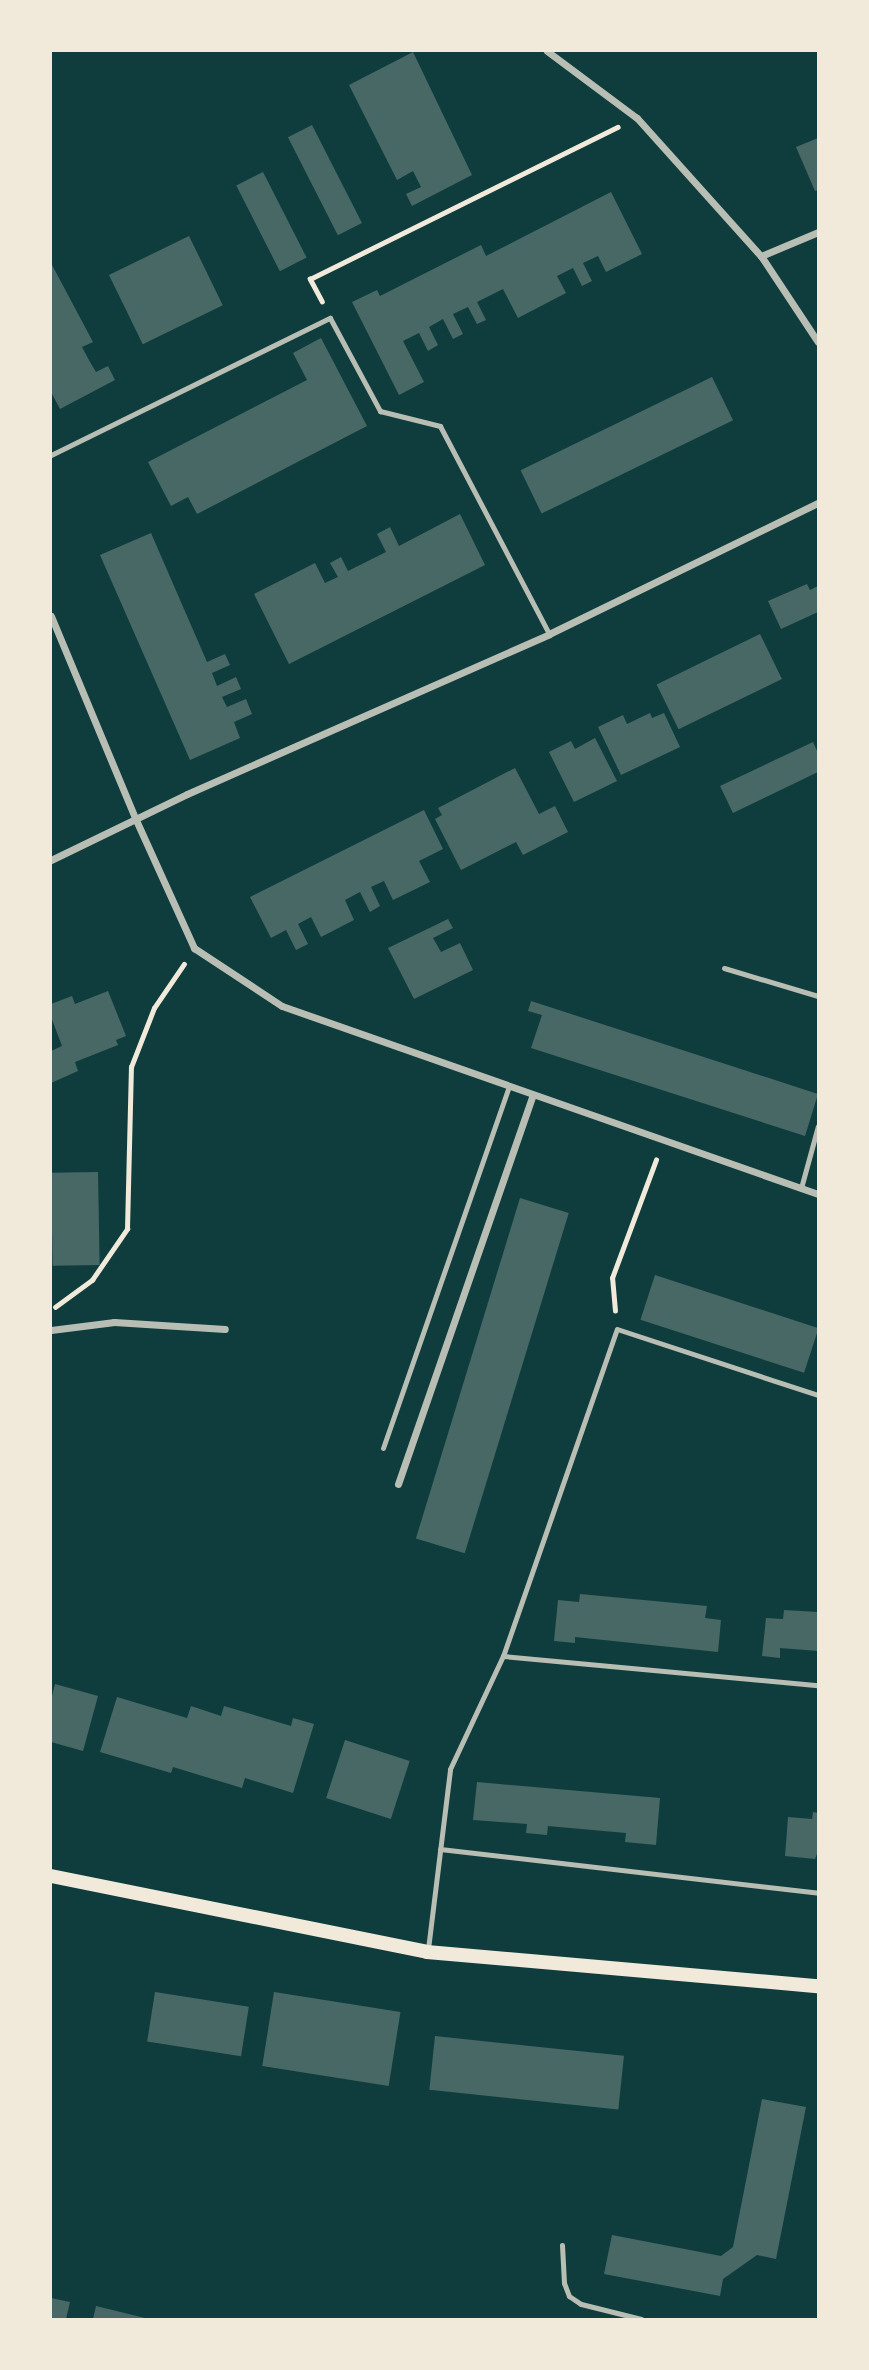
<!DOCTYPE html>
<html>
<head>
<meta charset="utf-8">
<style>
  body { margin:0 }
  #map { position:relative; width:869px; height:2370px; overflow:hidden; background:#0f3d3e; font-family:Barlow,sans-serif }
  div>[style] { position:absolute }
  .building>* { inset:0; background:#486865; transform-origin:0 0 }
  .path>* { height:4.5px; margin:-2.25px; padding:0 2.25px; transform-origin:2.25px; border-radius:2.25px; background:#f1e9da }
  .service>* { height:5px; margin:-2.5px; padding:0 2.5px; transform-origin:2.5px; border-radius:2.5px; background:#b8beb3 }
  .minor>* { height:7px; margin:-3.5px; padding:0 3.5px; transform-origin:3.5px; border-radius:3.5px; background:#b8beb3 }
  .secondary>* { height:14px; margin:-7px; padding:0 7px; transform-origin:7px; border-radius:7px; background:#f1e9da }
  span { translate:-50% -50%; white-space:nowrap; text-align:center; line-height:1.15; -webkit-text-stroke:7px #f1e9da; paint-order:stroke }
  .frame { position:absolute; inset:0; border:52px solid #f1e9da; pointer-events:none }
</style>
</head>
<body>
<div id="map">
  <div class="building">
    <div style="clip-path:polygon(413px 52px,472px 175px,412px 206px,406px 194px,421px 187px,413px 171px,397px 180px,349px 85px)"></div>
    <div style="left:312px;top:125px;width:110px;height:27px;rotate:63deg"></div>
    <div style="clip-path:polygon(818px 138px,818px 190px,815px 191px,796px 147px)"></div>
    <div style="left:263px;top:172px;width:96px;height:30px;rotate:63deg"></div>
    <div style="clip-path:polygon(611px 192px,642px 254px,606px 272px,598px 256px,583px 263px,592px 281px,582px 286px,573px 268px,557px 276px,566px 293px,518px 318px,503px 289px,477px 302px,486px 320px,477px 324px,468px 307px,453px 314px,463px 334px,453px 339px,443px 319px,429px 327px,438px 345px,428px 351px,419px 333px,403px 341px,424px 382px,399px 395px,352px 302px,377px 290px,380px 296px,481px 245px,486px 256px)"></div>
    <div style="left:189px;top:236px;width:77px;height:89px;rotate:64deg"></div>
    <div style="clip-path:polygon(51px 263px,93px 342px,82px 347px,90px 362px,96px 372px,108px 366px,115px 380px,60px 409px,51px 392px)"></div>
    <div style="clip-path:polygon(321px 338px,367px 426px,197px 514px,188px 497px,171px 506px,148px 462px,307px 380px,293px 353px)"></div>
    <div style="left:712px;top:377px;width:48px;height:213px;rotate:64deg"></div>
    <div style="clip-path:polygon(460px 514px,485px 565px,289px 664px,254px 594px,315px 563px,325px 583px,338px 577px,330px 563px,341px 557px,348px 571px,386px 552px,377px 534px,390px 527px,399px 546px)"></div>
    <div style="clip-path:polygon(151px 533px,207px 662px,225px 654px,230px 665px,212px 673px,217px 686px,236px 677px,241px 689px,222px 697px,227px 707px,246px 699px,252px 714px,234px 722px,240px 738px,190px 760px,100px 555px)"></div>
    <div style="clip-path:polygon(807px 584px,810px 590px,818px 586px,818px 612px,781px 629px,768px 601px)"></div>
    <div style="left:760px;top:634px;width:50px;height:115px;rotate:64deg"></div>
    <div style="clip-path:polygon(650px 713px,652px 718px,664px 713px,680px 747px,621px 775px,598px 727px,623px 715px,627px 724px)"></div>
    <div style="clip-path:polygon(595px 738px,617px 781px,574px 802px,549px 752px,571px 741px,575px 749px)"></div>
    <div style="clip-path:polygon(813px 742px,818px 753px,818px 772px,733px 813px,720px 786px)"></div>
    <div style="clip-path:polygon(515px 768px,539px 814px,555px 806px,568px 832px,523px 855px,516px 842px,461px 870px,435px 819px,442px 815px,438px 808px)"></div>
    <div style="clip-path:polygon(424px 810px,443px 849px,419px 861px,430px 882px,393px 900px,384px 881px,371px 887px,380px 906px,370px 912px,360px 892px,345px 900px,354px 920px,321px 937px,311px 917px,298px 924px,308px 944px,296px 950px,286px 930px,271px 938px,250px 897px)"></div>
    <div style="clip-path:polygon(448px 919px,453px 928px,433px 938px,441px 952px,460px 943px,473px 970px,414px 999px,388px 948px)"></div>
    <div style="clip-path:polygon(108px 991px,126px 1036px,116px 1040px,118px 1045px,75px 1062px,78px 1071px,51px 1083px,51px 1051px,62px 1046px,51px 1017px,51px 1004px,72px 996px,75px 1004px)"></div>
    <div style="clip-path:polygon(531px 1001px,818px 1094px,805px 1136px,531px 1048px,542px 1015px,528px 1011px)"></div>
    <div style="left:98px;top:1172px;width:93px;height:47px;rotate:89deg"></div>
    <div style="left:520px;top:1198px;width:51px;height:356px;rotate:17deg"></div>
    <div style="left:655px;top:1275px;width:172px;height:47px;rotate:18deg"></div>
    <div style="clip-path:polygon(580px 1594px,707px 1606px,705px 1618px,721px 1620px,718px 1652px,575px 1637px,575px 1643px,554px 1641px,558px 1600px,579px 1602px)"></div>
    <div style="clip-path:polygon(784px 1610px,818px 1612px,818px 1651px,780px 1648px,780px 1658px,762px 1656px,766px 1618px,783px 1619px)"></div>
    <div style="clip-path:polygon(55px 1684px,98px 1696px,83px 1751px,51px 1742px,51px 1700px)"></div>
    <div style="clip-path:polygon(117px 1697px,187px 1718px,191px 1706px,221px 1716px,224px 1706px,291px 1726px,293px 1718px,314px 1724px,293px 1793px,245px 1778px,242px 1788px,173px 1767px,171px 1773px,100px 1752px)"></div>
    <div style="left:345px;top:1740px;width:68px;height:61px;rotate:18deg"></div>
    <div style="clip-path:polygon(477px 1782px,660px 1798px,656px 1845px,625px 1842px,626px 1833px,548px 1826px,547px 1835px,526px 1833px,527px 1824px,473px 1820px)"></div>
    <div style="clip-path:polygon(813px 1812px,818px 1813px,818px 1851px,815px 1859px,785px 1856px,788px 1817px,812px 1819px)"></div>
    <div style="left:155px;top:1992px;width:95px;height:50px;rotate:9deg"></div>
    <div style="left:274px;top:1992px;width:128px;height:75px;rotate:9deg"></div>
    <div style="left:435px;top:2036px;width:190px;height:54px;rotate:6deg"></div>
    <div style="clip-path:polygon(762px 2099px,806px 2107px,776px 2259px,757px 2255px,723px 2279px,720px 2296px,604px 2274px,612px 2235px,721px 2256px,733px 2247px)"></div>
    <div style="clip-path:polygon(51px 2298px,70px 2302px,66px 2319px,51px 2319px)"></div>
    <div style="clip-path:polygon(96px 2306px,145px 2318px,144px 2319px,93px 2319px)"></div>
  </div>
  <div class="path">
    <div style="left:322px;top:302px;width:26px;rotate:-118deg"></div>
    <div style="left:310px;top:279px;width:343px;rotate:-26.3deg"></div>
    <div style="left:55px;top:1307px;width:46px;rotate:-36.1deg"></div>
    <div style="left:92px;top:1280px;width:62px;rotate:-55.5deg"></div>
    <div style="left:127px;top:1229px;width:162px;rotate:-88.6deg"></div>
    <div style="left:131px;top:1067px;width:63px;rotate:-68.7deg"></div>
    <div style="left:154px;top:1008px;width:53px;rotate:-55.7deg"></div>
    <div style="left:615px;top:1311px;width:33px;rotate:-95deg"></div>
    <div style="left:612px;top:1278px;width:126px;rotate:-69.6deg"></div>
  </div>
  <div class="service">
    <div style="left:51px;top:455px;width:311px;rotate:-26.2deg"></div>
    <div style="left:330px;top:318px;width:106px;rotate:61.7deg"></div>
    <div style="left:380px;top:411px;width:62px;rotate:14deg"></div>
    <div style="left:440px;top:426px;width:235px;rotate:62.3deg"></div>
    <div style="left:724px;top:968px;width:98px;rotate:16.6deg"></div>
    <div style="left:801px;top:1188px;width:64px;rotate:-74.7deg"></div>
    <div style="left:383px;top:1448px;width:382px;rotate:-70.8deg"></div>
    <div style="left:503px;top:1656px;width:316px;rotate:5.3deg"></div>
    <div style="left:440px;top:1849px;width:381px;rotate:6.6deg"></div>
    <div style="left:428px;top:1949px;width:181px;rotate:-83deg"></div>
    <div style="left:450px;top:1769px;width:125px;rotate:-64.9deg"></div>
    <div style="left:503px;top:1656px;width:346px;rotate:-70.8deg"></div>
    <div style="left:617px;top:1329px;width:212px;rotate:18.2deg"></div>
    <div style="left:562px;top:2245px;width:38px;rotate:87deg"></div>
    <div style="left:564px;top:2283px;width:14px;rotate:69deg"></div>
    <div style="left:569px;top:2296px;width:14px;rotate:34deg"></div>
    <div style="left:581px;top:2304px;width:62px;rotate:14deg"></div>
  </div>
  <div class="minor">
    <div style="left:547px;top:51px;width:112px;rotate:36.7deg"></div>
    <div style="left:637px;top:118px;width:186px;rotate:48.1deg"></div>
    <div style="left:761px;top:256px;width:103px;rotate:56.5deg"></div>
    <div style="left:761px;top:256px;width:62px;rotate:-22.8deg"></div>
    <div style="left:51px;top:616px;width:221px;rotate:67.4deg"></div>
    <div style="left:136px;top:820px;width:141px;rotate:65.6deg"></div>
    <div style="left:194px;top:948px;width:105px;rotate:33.4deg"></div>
    <div style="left:282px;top:1006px;width:568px;rotate:19.33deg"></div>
    <div style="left:51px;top:860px;width:151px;rotate:-25.9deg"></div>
    <div style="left:187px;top:794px;width:396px;rotate:-23.8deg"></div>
    <div style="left:549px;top:634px;width:299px;rotate:-26deg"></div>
    <div style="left:51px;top:1330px;width:64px;rotate:-7.2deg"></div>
    <div style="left:114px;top:1322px;width:111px;rotate:3.6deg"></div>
    <div style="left:398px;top:1484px;width:410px;rotate:-70.9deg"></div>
  </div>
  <div class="secondary">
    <div style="left:51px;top:1876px;width:384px;rotate:11.4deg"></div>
    <div style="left:427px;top:1952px;width:392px;rotate:5deg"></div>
  </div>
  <div class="frame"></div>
</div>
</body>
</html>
